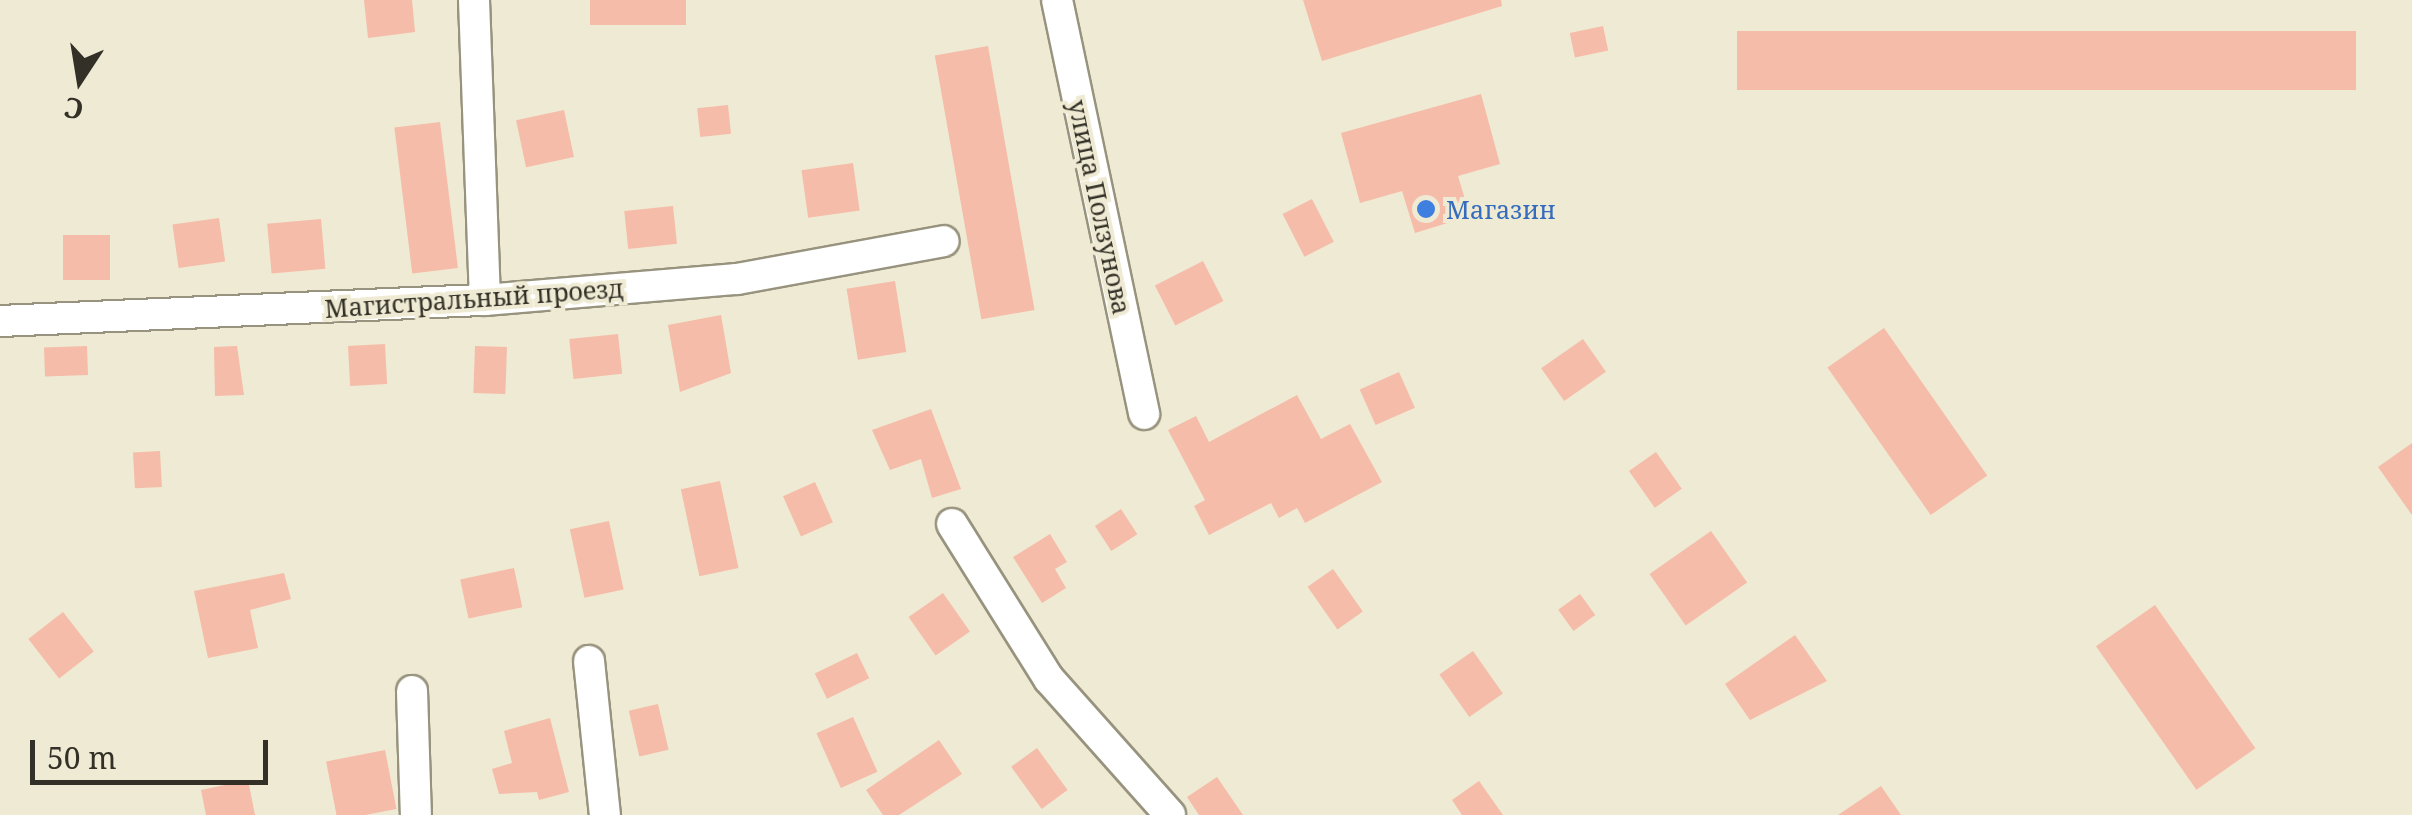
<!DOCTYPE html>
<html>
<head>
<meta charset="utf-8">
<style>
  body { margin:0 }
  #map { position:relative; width:2412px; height:815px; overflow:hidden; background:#efead3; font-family:"Noto Serif",serif }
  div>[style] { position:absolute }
  .building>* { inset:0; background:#f5bca9; transform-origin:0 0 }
  .roads { filter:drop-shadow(2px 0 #97937e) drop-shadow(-2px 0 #97937e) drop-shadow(0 2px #97937e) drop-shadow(0 -2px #97937e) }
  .minor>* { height:30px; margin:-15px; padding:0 15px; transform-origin:15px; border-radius:15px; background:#fff }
  .dots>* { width:28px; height:28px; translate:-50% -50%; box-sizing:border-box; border:5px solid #efead3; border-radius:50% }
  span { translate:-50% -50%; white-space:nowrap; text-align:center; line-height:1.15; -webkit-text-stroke:8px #efead3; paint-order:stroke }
  .street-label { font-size:25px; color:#323027 }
  .shop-label { font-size:25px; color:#366cbe }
  .left { translate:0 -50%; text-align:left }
  .north { position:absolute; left:30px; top:30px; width:100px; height:100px; -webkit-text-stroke:8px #efead3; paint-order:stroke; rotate:192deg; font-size:28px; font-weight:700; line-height:40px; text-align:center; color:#323027 }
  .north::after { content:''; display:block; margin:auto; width:35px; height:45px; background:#323027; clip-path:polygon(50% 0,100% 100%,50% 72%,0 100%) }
  .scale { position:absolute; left:30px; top:740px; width:238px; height:45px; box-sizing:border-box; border:5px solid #323027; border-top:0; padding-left:12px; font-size:30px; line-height:35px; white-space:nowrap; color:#323027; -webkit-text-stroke:8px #efead3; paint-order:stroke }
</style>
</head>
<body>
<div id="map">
  <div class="building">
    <div style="clip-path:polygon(364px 0,412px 0,415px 32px,368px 38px)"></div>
    <div style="left:590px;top:0;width:96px;height:25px"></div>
    <div style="clip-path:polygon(1303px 0,1501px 0,1502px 6px,1322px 61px)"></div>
    <div style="left:1603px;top:26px;width:25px;height:34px;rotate:78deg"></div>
    <div style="left:2356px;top:31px;width:59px;height:619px;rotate:90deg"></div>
    <div style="left:988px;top:46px;width:268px;height:54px;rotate:80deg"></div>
    <div style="clip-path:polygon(1481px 94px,1500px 164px,1458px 176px,1470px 216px,1415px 233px,1402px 191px,1360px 203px,1341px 133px)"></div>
    <div style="left:728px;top:105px;width:29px;height:31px;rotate:84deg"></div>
    <div style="left:564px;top:110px;width:48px;height:49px;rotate:78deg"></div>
    <div style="left:440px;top:122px;width:147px;height:46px;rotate:83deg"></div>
    <div style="left:853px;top:163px;width:48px;height:52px;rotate:82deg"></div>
    <div style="left:1312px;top:199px;width:48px;height:33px;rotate:63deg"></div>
    <div style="left:673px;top:206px;width:38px;height:49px;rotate:84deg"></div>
    <div style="left:219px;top:218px;width:44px;height:47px;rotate:82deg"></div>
    <div style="left:321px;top:219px;width:50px;height:54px;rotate:85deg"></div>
    <div style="left:63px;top:235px;width:47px;height:45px"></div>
    <div style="left:1203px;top:261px;width:45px;height:54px;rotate:63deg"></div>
    <div style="left:895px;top:281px;width:72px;height:49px;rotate:81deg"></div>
    <div style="clip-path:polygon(721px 315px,731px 373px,680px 392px,668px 325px)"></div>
    <div style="left:1884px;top:328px;width:180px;height:69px;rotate:55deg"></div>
    <div style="left:618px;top:334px;width:40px;height:49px;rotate:84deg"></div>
    <div style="left:1583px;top:339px;width:40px;height:51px;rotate:55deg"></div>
    <div style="left:385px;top:344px;width:40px;height:37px;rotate:87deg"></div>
    <div style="left:87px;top:346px;width:29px;height:43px;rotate:88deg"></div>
    <div style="clip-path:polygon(237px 346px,244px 395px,215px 396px,214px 347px)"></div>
    <div style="left:475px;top:346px;width:32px;height:47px;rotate:2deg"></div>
    <div style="left:1399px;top:372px;width:39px;height:43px;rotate:66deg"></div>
    <div style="clip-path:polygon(1297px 395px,1321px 439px,1350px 424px,1382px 482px,1305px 523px,1297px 508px,1279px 518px,1271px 503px,1209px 535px,1194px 506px,1205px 500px,1168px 430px,1196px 416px,1209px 442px)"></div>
    <div style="clip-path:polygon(931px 409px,961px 489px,932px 498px,921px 459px,890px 470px,872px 430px)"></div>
    <div style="clip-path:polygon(2412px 443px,2412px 515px,2378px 467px)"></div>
    <div style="left:160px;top:451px;width:36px;height:27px;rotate:87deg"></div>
    <div style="left:1656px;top:452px;width:45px;height:33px;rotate:55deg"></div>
    <div style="left:720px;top:481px;width:89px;height:40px;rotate:78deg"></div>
    <div style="left:815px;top:482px;width:44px;height:35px;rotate:66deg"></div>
    <div style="left:1121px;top:509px;width:30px;height:31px;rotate:57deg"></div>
    <div style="left:609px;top:521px;width:70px;height:40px;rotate:78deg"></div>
    <div style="left:1711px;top:531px;width:63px;height:75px;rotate:55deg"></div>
    <div style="clip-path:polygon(1050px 534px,1067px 562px,1055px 569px,1066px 588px,1042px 603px,1013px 557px)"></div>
    <div style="left:514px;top:568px;width:40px;height:55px;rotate:78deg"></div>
    <div style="left:1333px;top:569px;width:52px;height:31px;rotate:55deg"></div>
    <div style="clip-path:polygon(284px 573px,291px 599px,250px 610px,258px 648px,208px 658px,194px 591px)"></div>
    <div style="left:943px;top:593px;width:47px;height:42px;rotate:55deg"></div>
    <div style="left:1580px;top:594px;width:26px;height:27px;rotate:54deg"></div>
    <div style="left:2155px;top:605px;width:175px;height:72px;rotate:55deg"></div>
    <div style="left:63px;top:612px;width:50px;height:44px;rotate:52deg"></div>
    <div style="clip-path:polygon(1795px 635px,1827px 681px,1750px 720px,1725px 684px)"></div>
    <div style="left:1473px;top:651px;width:52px;height:41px;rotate:55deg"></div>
    <div style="left:857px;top:653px;width:28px;height:47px;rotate:64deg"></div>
    <div style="left:658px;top:704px;width:47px;height:30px;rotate:77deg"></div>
    <div style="left:853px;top:717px;width:60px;height:40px;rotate:66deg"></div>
    <div style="clip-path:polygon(550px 718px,569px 792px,539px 800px,537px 792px,499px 794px,492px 769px,512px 763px,504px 731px)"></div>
    <div style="clip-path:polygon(939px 740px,962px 774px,899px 815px,883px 815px,866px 790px)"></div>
    <div style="left:1037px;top:748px;width:52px;height:32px;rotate:54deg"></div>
    <div style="left:385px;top:750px;width:60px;height:60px;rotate:79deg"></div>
    <div style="clip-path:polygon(1217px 777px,1243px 815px,1199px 815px,1187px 797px)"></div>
    <div style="clip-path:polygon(248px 780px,255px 815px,206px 815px,201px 790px)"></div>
    <div style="clip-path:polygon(1479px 781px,1503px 815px,1462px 815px,1452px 800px)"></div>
    <div style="clip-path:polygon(1881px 786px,1901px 815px,1838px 815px)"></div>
  </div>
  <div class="roads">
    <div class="minor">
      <div style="left:474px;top:0;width:300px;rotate:87.9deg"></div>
      <div style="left:1057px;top:0;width:423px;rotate:78.1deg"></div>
      <div style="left:0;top:321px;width:485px;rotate:-2.5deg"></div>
      <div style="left:485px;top:300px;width:253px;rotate:-4.8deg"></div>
      <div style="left:737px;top:279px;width:210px;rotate:-10.4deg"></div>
      <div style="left:952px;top:524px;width:183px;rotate:58deg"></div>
      <div style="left:1049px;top:679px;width:182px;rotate:48.3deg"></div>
      <div style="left:589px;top:661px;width:155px;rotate:84.1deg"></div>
      <div style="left:412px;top:691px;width:124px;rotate:88.2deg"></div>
    </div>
  </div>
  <div class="dots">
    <div style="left:1426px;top:209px;background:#3f7fe0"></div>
  </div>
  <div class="street-label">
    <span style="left:1100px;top:207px;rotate:78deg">улица Ползунова</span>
    <span style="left:474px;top:298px;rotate:-4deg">Магистральный проезд</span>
  </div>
  <div class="shop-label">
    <span class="left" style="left:1446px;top:209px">Магазин</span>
  </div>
  <div class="north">С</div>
  <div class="scale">50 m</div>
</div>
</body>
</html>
